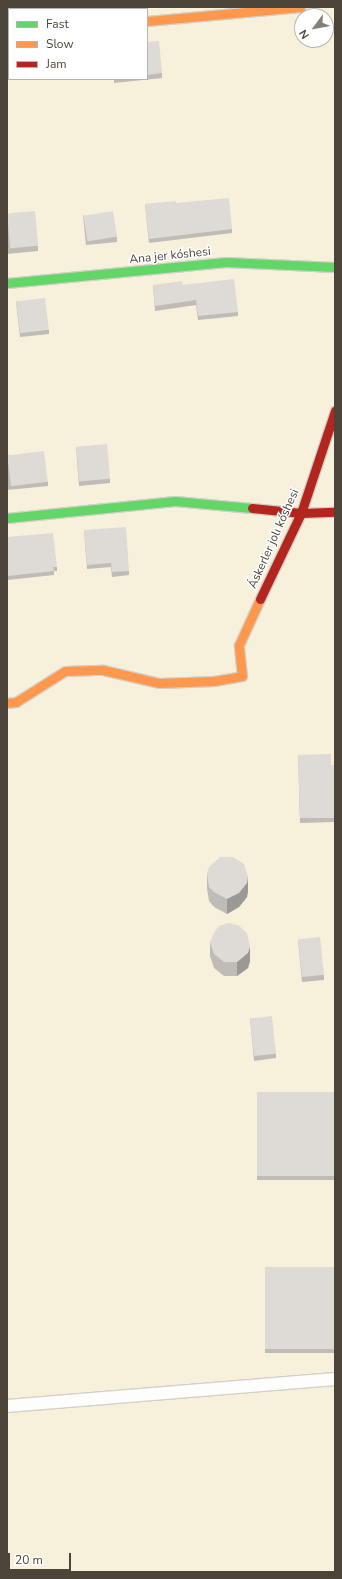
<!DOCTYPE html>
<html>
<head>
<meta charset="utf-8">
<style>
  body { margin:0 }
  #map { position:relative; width:342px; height:1579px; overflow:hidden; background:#f4f2ee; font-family:"Nunito Sans",sans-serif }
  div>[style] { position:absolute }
  .sand>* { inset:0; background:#f7f0da }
  .roads { filter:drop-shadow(1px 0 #d2d0cb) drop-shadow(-1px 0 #d2d0cb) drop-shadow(0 1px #d2d0cb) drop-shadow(0 -1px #d2d0cb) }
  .lane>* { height:12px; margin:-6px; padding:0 6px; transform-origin:6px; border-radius:6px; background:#fdfdfc }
  .street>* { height:22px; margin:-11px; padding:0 11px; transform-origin:11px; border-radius:11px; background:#fdfdfc }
  .fast>* { height:9px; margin:-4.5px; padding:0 4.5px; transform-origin:4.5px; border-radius:4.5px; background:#63d668 }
  .slow>* { height:9px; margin:-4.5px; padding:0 4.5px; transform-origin:4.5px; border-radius:4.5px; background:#ff974d }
  .jam>* { height:9px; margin:-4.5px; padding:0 4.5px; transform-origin:4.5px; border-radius:4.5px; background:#b3261e }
  .wall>* { inset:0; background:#bfbcb8; transform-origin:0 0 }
  .shaded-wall>* { inset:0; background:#9b9996 }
  .building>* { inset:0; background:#dedbd6; transform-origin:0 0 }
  span { translate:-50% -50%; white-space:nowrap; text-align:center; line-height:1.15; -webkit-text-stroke:3px #fff; paint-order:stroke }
  .street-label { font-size:12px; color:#4b4439 }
  .frame { position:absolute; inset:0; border:8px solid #4b4439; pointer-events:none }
  .legend { position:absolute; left:8px; top:8px; width:140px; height:72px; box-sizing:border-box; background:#fff; border:1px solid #b7b4b0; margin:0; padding:5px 7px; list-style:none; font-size:12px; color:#4b4439 }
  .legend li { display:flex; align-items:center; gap:8px; height:20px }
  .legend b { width:20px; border:1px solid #b7b4b0 }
  .north { position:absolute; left:294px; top:8px; width:40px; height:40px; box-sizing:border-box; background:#fff; border:1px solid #b7b4b0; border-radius:50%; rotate:238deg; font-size:11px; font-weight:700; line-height:16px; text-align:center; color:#4b4439 }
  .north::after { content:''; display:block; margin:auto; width:14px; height:18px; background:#868178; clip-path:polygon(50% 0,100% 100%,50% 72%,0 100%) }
  .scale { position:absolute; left:8px; top:1553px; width:63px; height:18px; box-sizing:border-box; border:2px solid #4b4439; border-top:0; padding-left:5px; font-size:12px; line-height:14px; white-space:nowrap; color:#4b4439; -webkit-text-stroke:3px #fff; paint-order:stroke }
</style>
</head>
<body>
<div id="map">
  <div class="sand">
    <div style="clip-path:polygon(evenodd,7px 7px,335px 7px,335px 1572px,7px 1572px,7px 7px,9px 9px,147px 9px,147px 79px,9px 79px,9px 9px,7px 7px,302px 16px,326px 16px,326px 40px,302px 40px,302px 16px)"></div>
  </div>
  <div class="roads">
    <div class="lane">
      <div style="left:7px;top:1406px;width:329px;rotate:-4.7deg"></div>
    </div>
    <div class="street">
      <div style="left:7px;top:35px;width:2px;rotate:-27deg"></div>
    </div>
    <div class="fast">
      <div style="left:7px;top:283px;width:220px;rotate:-5.5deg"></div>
      <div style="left:226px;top:262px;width:109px;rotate:2.6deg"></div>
      <div style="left:7px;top:518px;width:169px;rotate:-5.8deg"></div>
      <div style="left:175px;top:501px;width:77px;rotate:5.2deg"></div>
    </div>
    <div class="slow">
      <div style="left:147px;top:21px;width:154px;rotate:-5.2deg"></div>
      <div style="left:7px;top:703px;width:9px;rotate:-6deg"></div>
      <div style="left:16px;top:702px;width:58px;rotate:-32.3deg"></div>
      <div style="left:65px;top:671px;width:38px;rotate:-2deg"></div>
      <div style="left:103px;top:670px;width:57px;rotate:13.1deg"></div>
      <div style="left:159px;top:683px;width:55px;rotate:-2.1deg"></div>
      <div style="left:214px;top:681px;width:28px;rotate:-10deg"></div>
      <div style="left:242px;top:676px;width:31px;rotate:-96deg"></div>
      <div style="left:239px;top:645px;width:51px;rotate:-65.5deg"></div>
    </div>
    <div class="jam">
      <div style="left:252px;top:508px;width:49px;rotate:5.8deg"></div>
      <div style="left:301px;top:513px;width:34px;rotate:-2deg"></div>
      <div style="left:260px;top:599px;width:95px;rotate:-64.5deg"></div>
      <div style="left:301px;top:513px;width:108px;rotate:-71.6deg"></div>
    </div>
  </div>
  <div class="wall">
    <div style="clip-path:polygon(147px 42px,162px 73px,162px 78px,114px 83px,114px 79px,147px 79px)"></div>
    <div style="clip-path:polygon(176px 203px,232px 229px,232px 233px,149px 243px,145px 204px)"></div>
    <div style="clip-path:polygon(7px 214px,38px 246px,38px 251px,7px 254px)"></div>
    <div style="clip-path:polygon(83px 215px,117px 237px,117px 242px,86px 245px)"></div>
    <div style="clip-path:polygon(153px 285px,183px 285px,238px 312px,238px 316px,198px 320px,196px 305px,155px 311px)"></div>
    <div style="clip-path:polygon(16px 301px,49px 330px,49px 334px,20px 337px)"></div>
    <div style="clip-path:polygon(76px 447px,110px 479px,110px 483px,79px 486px)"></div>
    <div style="clip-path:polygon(7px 454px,48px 482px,48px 486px,7px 490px)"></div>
    <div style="clip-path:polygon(84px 530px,129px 571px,129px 575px,112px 577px,111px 567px,87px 569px)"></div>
    <div style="clip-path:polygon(7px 537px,57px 567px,57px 571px,54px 571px,54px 575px,8px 580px)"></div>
    <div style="clip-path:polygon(298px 755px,331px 765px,335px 765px,335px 815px,334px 815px,334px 822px,300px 823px)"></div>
    <div style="clip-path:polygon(207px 873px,248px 891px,247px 897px,239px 907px,227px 914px,214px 907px,209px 901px,207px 888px)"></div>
    <div style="clip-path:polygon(298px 940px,324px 975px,324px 980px,302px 982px)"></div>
    <div style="clip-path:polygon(210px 942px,250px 961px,248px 968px,237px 976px,224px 976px,214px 968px,210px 956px)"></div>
    <div style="clip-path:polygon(250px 1018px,276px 1054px,276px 1058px,254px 1061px)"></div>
    <div style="left:335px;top:1092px;width:88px;height:78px;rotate:90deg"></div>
    <div style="left:335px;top:1267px;width:86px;height:70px;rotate:90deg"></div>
  </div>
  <div class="shaded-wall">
    <div style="clip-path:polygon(248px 877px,248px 891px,247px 897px,239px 907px,227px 914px,227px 899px)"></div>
    <div style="clip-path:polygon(250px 947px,250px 961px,248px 968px,237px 976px,237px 962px)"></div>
  </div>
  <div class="building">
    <div style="clip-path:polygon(159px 41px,162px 73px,147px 75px,147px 42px)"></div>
    <div style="clip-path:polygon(229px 198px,232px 229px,149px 239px,145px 204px,176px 201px,176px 203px)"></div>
    <div style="left:35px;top:211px;width:35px;height:28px;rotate:85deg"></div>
    <div style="left:113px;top:211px;width:26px;height:30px;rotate:81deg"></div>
    <div style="clip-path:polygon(234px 279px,238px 312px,198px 316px,196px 300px,155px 306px,153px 285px,182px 281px,183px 285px)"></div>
    <div style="left:45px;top:298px;width:32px;height:29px;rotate:83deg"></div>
    <div style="left:107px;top:444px;width:35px;height:31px;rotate:85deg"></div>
    <div style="left:44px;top:451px;width:31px;height:37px;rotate:83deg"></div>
    <div style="clip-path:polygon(126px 527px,129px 571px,112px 572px,111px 563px,87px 565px,84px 530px)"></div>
    <div style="clip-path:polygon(53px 533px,57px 567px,53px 567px,54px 571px,8px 576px,7px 537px)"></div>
    <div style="clip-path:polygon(331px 754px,331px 765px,335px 765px,335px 811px,334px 811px,334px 818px,300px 818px,298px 755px)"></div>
    <div style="clip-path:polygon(220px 857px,233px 857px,244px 864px,248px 877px,247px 883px,239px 893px,227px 899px,214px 892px,209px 887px,207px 873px,209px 867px)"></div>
    <div style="clip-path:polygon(228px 923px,238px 925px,247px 933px,250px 947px,248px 953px,237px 962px,224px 962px,214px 954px,210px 942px,215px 931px,219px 926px)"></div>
    <div style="left:320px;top:937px;width:38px;height:22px;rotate:84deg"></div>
    <div style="left:272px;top:1016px;width:38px;height:22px;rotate:84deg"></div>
    <div style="left:335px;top:1092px;width:84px;height:78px;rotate:90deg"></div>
    <div style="left:335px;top:1267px;width:82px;height:70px;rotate:90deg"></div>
  </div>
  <div class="street-label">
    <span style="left:170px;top:256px;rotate:-6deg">Ana jer kóshesi</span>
    <span style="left:274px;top:539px;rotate:-66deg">Áskerler jolı kóshesi</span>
  </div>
  <div class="frame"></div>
  <ul class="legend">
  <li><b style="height:5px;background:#63d668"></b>Fast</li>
  <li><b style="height:5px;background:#ff974d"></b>Slow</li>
  <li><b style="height:5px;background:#b3261e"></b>Jam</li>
  </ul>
  <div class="north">N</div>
  <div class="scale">20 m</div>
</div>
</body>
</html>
